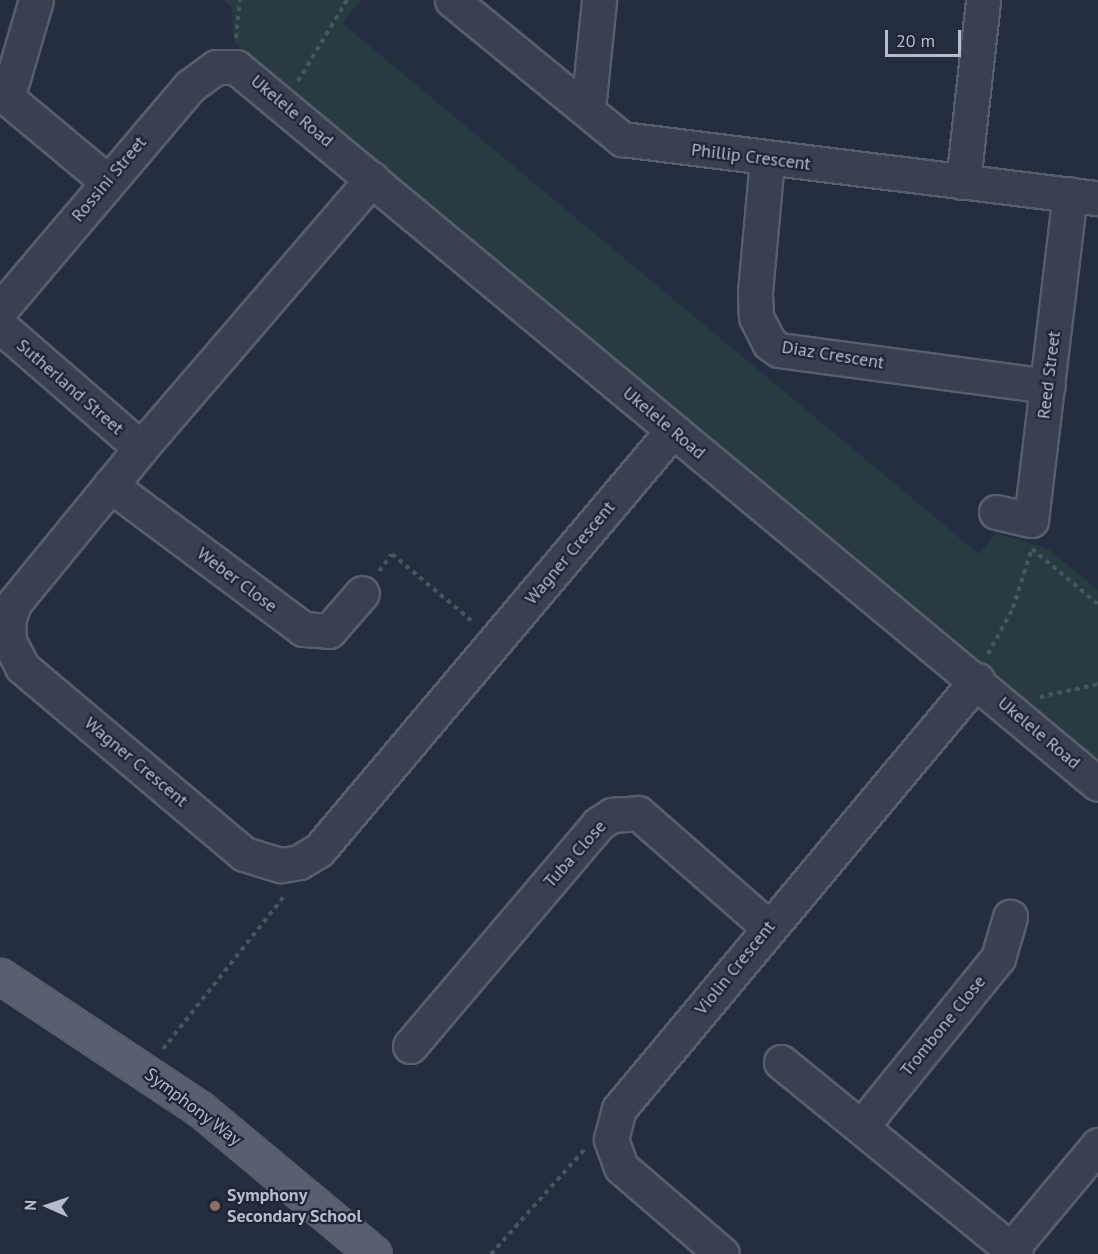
<!DOCTYPE html>
<html>
<head>
<meta charset="utf-8">
<style>
  body { margin:0 }
  #map { position:relative; width:1098px; height:1254px; overflow:hidden; background:#252e40; font-family:"PT Sans",sans-serif }
  div>[style] { position:absolute }
  .green>* { inset:0; background:#273b41 }
  .path>* { height:4px; margin-top:-2px; transform-origin:0; background:repeating-linear-gradient(90deg,#45585e 0 4.5px,transparent 0 9px) }
  .roads { filter:drop-shadow(2px 0 #575e6d) drop-shadow(-2px 0 #575e6d) drop-shadow(0 2px #575e6d) drop-shadow(0 -2px #575e6d) }
  .minor>* { height:33px; margin:-16.5px; padding:0 16.5px; transform-origin:16.5px; border-radius:16.5px; background:#394050 }
  .major>* { height:33px; margin:-16.5px; padding:0 16.5px; transform-origin:16.5px; border-radius:16.5px; background:#575f70 }
  .dots>* { width:16px; height:16px; translate:-50% -50%; box-sizing:border-box; border:3px solid #1e2535; border-radius:50% }
  span { translate:-50% -50%; white-space:nowrap; text-align:center; line-height:1.15; -webkit-text-stroke:4.5px #1e2535; paint-order:stroke }
  .street-label { font-size:18px; color:#b6bcca }
  .poi-label { font-size:18px; color:#b6bcca; font-weight:700 }
  .left { translate:0 -50%; text-align:left }
  .north { position:absolute; left:18px; top:1176px; width:60px; height:60px; -webkit-text-stroke:4px #1e2535; paint-order:stroke; rotate:273deg; font-size:16px; font-weight:700; line-height:24px; text-align:center; color:#b6bcca }
  .north::after { content:''; display:block; margin:auto; width:21px; height:27px; background:#b6bcca; clip-path:polygon(50% 0,100% 100%,50% 72%,0 100%) }
  .scale { position:absolute; left:885px; top:30px; width:76px; height:27px; box-sizing:border-box; border:3px solid #b6bcca; border-top:0; padding-left:8px; font-size:18px; line-height:21px; white-space:nowrap; color:#b6bcca; -webkit-text-stroke:4px #1e2535; paint-order:stroke }
</style>
</head>
<body>
<div id="map">
  <div class="green">
    <div style="clip-path:polygon(223px 0,361px 0,342px 23px,979px 554px,996px 533px,1050px 550px,1098px 590px,1098px 767px,235px 43px,231px 6px)"></div>
  </div>
  <div class="path">
    <div style="left:236px;top:38px;width:38px;rotate:-84deg"></div>
    <div style="left:298px;top:81px;width:95px;rotate:-58.8deg"></div>
    <div style="left:1032px;top:549px;width:86px;rotate:39.8deg"></div>
    <div style="left:379px;top:571px;width:21px;rotate:-53deg"></div>
    <div style="left:392px;top:554px;width:106px;rotate:40deg"></div>
    <div style="left:988px;top:654px;width:52px;rotate:-61.5deg"></div>
    <div style="left:1013px;top:608px;width:63px;rotate:-72.4deg"></div>
    <div style="left:1040px;top:697px;width:59px;rotate:-12.6deg"></div>
    <div style="left:163px;top:1049px;width:198px;rotate:-51.6deg"></div>
    <div style="left:491px;top:1254px;width:140px;rotate:-48.2deg"></div>
  </div>
  <div class="roads">
    <div class="minor">
      <div style="left:452px;top:0;width:220px;rotate:39.3deg"></div>
      <div style="left:622px;top:139px;width:480px;rotate:7.1deg"></div>
      <div style="left:0;top:92px;width:139px;rotate:39.8deg"></div>
      <div style="left:8px;top:95px;width:99px;rotate:-73.6deg"></div>
      <div style="left:588px;top:109px;width:110px;rotate:-84.2deg"></div>
      <div style="left:767px;top:160px;width:133px;rotate:95.2deg"></div>
      <div style="left:755px;top:292px;width:25px;rotate:88deg"></div>
      <div style="left:756px;top:317px;width:29px;rotate:63deg"></div>
      <div style="left:769px;top:343px;width:12px;rotate:35deg"></div>
      <div style="left:779px;top:350px;width:271px;rotate:7.6deg"></div>
      <div style="left:372px;top:179px;width:355px;rotate:130.7deg"></div>
      <div style="left:141px;top:448px;width:200px;rotate:129.3deg"></div>
      <div style="left:14px;top:603px;width:19px;rotate:108deg"></div>
      <div style="left:8px;top:621px;width:20px;rotate:87deg"></div>
      <div style="left:9px;top:641px;width:29px;rotate:63deg"></div>
      <div style="left:22px;top:667px;width:290px;rotate:40.1deg"></div>
      <div style="left:244px;top:854px;width:39px;rotate:17deg"></div>
      <div style="left:281px;top:865px;width:18px;rotate:-9deg"></div>
      <div style="left:299px;top:862px;width:23px;rotate:-31deg"></div>
      <div style="left:319px;top:850px;width:549px;rotate:-49.87deg"></div>
      <div style="left:963px;top:182px;width:183px;rotate:-83.7deg"></div>
      <div style="left:0;top:310px;width:294px;rotate:-49.7deg"></div>
      <div style="left:190px;top:86px;width:32px;rotate:-36deg"></div>
      <div style="left:216px;top:67px;width:20px"></div>
      <div style="left:236px;top:67px;width:1121px;rotate:39.75deg"></div>
      <div style="left:0;top:326px;width:186px;rotate:40.9deg"></div>
      <div style="left:110px;top:485px;width:241px;rotate:36.7deg"></div>
      <div style="left:303px;top:629px;width:26px;rotate:4deg"></div>
      <div style="left:329px;top:631px;width:50px;rotate:-49deg"></div>
      <div style="left:996px;top:512px;width:36px;rotate:13deg"></div>
      <div style="left:1031px;top:520px;width:328px;rotate:-83.2deg"></div>
      <div style="left:410px;top:1046px;width:291px;rotate:-49.7deg"></div>
      <div style="left:598px;top:824px;width:17px;rotate:-33deg"></div>
      <div style="left:612px;top:815px;width:26px;rotate:-4deg"></div>
      <div style="left:638px;top:813px;width:173px;rotate:41.2deg"></div>
      <div style="left:781px;top:1062px;width:303px;rotate:39.2deg"></div>
      <div style="left:861px;top:1127px;width:218px;rotate:-51deg"></div>
      <div style="left:998px;top:958px;width:43px;rotate:-73.7deg"></div>
      <div style="left:722px;top:1254px;width:133px;rotate:-139.3deg"></div>
      <div style="left:621px;top:1167px;width:30px;rotate:-110deg"></div>
      <div style="left:611px;top:1139px;width:31px;rotate:-75deg"></div>
      <div style="left:619px;top:1109px;width:559px;rotate:-50.16deg"></div>
      <div style="left:1007px;top:1254px;width:142px;rotate:-50.1deg"></div>
    </div>
    <div class="major">
      <div style="left:0;top:976px;width:240px;rotate:33.6deg"></div>
      <div style="left:200px;top:1109px;width:226px;rotate:39.8deg"></div>
    </div>
  </div>
  <div class="dots">
    <div style="left:215px;top:1206px;background:#8d6e63"></div>
  </div>
  <div class="street-label">
    <span style="left:292px;top:111px;rotate:40deg">Ukelele Road</span>
    <span style="left:751px;top:157px;rotate:7deg">Phillip Crescent</span>
    <span style="left:109px;top:179px;rotate:-50deg">Rossini Street</span>
    <span style="left:833px;top:355px;rotate:9deg">Diaz Crescent</span>
    <span style="left:1049px;top:375px;rotate:-83deg">Reed Street</span>
    <span style="left:70px;top:387px;rotate:41deg">Sutherland Street</span>
    <span style="left:664px;top:423px;rotate:40deg">Ukelele Road</span>
    <span style="left:570px;top:553px;rotate:-50deg">Wagner Crescent</span>
    <span style="left:237px;top:580px;rotate:37deg">Weber Close</span>
    <span style="left:1039px;top:733px;rotate:40deg">Ukelele Road</span>
    <span style="left:136px;top:762px;rotate:40deg">Wagner Crescent</span>
    <span style="left:575px;top:854px;rotate:-48deg">Tuba Close</span>
    <span style="left:735px;top:968px;rotate:-51deg">Violin Crescent</span>
    <span style="left:943px;top:1026px;rotate:-51deg">Trombone Close</span>
    <span style="left:193px;top:1107px;rotate:37deg">Symphony Way</span>
  </div>
  <div class="poi-label">
    <span class="left" style="left:227px;top:1206px">Symphony<br>Secondary School</span>
  </div>
  <div class="north">N</div>
  <div class="scale">20 m</div>
</div>
</body>
</html>
